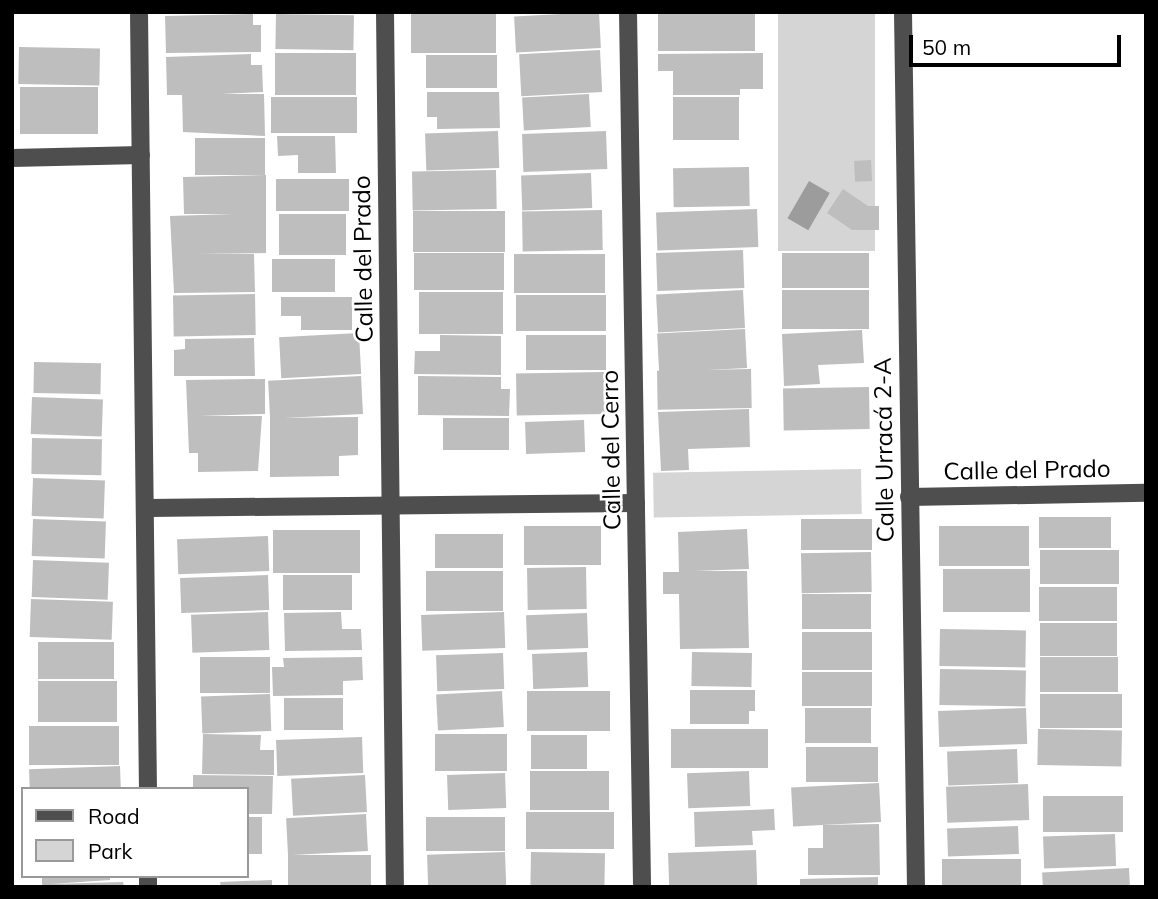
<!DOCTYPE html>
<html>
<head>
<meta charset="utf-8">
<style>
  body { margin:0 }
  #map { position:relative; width:1158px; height:899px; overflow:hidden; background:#fff; font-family:Mulish,sans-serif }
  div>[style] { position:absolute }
  .green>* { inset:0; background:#d5d5d5; transform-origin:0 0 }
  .water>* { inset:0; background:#9c9c9c; transform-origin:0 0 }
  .building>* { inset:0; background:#bebebe; transform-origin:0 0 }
  .minor>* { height:18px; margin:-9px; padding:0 9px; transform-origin:9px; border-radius:9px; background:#4e4e4e }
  span { translate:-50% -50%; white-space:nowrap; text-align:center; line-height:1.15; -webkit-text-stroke:5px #fff; paint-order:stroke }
  .street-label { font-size:24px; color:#000 }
  .frame { position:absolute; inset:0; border:14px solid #000; pointer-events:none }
  .legend { position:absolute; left:21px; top:787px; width:228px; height:91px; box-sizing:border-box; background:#fff; border:2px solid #999; margin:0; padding:9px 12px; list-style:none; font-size:21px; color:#000 }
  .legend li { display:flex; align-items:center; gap:14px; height:35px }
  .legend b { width:35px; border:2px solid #999 }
  .scale { position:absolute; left:909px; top:35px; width:212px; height:32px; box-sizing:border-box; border:4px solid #000; border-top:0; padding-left:9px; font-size:21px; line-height:24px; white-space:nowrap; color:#000; -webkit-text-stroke:5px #fff; paint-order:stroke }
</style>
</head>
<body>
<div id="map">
  <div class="green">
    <div style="left:778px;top:12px;width:97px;height:239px"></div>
    <div style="left:861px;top:469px;width:45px;height:208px;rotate:89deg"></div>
  </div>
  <div class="water">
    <div style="left:809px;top:181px;width:24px;height:43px;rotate:30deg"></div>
  </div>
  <div class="building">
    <div style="left:411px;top:12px;width:85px;height:41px"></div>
    <div style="left:599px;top:12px;width:36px;height:85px;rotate:87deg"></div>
    <div style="left:658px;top:12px;width:97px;height:39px"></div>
    <div style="clip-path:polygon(253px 14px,253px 25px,261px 25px,261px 52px,166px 53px,165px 16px)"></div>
    <div style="left:276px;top:14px;width:78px;height:35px;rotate:1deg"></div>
    <div style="left:19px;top:47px;width:81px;height:37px;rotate:1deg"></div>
    <div style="left:600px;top:50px;width:42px;height:81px;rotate:87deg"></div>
    <div style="left:356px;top:53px;width:42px;height:81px;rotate:90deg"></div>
    <div style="clip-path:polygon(763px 53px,763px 89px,740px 89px,740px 95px,673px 95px,673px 71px,658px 71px,658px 54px)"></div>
    <div style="clip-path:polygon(251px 54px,251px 65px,262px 65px,263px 92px,221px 94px,264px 94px,265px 136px,183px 132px,182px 95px,167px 95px,166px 57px)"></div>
    <div style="left:497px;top:55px;width:33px;height:71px;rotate:90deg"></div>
    <div style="left:20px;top:87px;width:78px;height:47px"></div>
    <div style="clip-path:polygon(427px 92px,499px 92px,500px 128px,437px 129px,437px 117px,427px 117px)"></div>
    <div style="left:589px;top:94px;width:33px;height:67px;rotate:87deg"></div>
    <div style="left:357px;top:97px;width:36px;height:86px;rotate:90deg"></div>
    <div style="left:739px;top:97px;width:43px;height:66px;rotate:90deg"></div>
    <div style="left:498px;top:131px;width:37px;height:73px;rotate:88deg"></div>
    <div style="left:606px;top:131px;width:38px;height:84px;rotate:88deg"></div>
    <div style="clip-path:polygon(277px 136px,335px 136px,336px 173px,298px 173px,298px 155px,278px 156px)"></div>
    <div style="left:195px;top:138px;width:70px;height:37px"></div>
    <div style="left:871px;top:160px;width:21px;height:17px;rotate:87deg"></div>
    <div style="left:749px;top:167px;width:39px;height:76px;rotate:89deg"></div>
    <div style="left:496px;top:170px;width:39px;height:84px;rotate:89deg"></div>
    <div style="left:591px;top:173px;width:35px;height:70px;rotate:88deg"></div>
    <div style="clip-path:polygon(266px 175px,266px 253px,197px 254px,254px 254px,255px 292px,174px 293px,170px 216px,233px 214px,184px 214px,183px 177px)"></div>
    <div style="left:276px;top:179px;width:73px;height:32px"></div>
    <div style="clip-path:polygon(843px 189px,868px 206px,879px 206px,879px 230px,852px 230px,827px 213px)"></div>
    <div style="left:757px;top:209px;width:38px;height:101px;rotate:88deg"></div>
    <div style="left:602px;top:210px;width:40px;height:80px;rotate:89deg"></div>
    <div style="left:505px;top:211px;width:41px;height:92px;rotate:90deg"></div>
    <div style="left:279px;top:214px;width:67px;height:41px"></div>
    <div style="left:743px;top:250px;width:38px;height:87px;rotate:88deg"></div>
    <div style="left:504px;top:253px;width:37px;height:90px;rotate:90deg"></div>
    <div style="left:869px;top:253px;width:35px;height:87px;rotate:90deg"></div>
    <div style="left:514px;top:254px;width:91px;height:39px"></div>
    <div style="left:272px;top:259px;width:63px;height:33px"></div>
    <div style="left:743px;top:290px;width:38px;height:87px;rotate:87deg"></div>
    <div style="left:782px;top:290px;width:87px;height:39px"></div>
    <div style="left:419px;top:292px;width:84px;height:42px"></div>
    <div style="left:255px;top:294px;width:41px;height:82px;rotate:89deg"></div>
    <div style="left:516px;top:295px;width:90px;height:36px"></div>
    <div style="clip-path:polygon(281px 297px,352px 297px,352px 330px,301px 330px,301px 316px,281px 316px)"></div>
    <div style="left:745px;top:329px;width:39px;height:88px;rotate:87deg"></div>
    <div style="clip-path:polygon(862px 330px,864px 363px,818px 365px,820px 384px,784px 386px,782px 334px)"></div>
    <div style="left:359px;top:333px;width:41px;height:80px;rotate:87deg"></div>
    <div style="clip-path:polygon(440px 335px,501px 336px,501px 375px,414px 374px,415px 351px,440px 351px)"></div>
    <div style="left:526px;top:335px;width:80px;height:35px"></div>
    <div style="clip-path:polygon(254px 338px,255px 376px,174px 376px,174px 350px,185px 349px,185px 339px)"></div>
    <div style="left:34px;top:362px;width:67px;height:31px;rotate:1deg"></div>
    <div style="left:751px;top:369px;width:39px;height:94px;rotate:89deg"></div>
    <div style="left:604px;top:372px;width:42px;height:88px;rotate:89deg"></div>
    <div style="left:361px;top:376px;width:38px;height:93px;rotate:87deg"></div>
    <div style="clip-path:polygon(418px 376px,501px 377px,501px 389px,510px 389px,509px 416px,418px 415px)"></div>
    <div style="clip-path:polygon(265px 379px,265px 414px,199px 416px,262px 416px,258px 471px,198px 472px,198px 453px,189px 453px,186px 380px)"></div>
    <div style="left:869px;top:387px;width:42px;height:86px;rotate:89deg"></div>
    <div style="left:32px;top:397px;width:71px;height:37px;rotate:2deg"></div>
    <div style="clip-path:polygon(749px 409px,750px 447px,688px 449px,689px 470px,661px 471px,658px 412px)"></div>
    <div style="clip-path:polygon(358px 417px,358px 455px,339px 456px,339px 476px,270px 477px,270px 418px)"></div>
    <div style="left:443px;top:418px;width:66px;height:32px"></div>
    <div style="left:584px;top:420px;width:32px;height:59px;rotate:88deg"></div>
    <div style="left:32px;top:438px;width:70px;height:36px;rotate:1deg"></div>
    <div style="left:33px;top:478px;width:72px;height:38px;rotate:2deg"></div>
    <div style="left:1039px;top:517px;width:72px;height:31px"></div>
    <div style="left:33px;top:519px;width:73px;height:37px;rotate:2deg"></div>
    <div style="left:872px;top:519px;width:31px;height:71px;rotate:90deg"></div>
    <div style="left:524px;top:526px;width:77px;height:39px"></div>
    <div style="left:939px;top:526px;width:90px;height:40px"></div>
    <div style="clip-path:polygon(747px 529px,749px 569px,695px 571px,747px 571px,749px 648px,680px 649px,679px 594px,663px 594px,663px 572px,679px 572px,678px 532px)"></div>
    <div style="left:273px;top:530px;width:87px;height:43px"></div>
    <div style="left:435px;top:534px;width:68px;height:34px"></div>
    <div style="left:268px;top:536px;width:35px;height:91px;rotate:88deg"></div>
    <div style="left:1040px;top:550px;width:79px;height:34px"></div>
    <div style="left:871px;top:552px;width:40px;height:70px;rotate:89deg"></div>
    <div style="left:33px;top:560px;width:76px;height:37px;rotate:2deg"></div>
    <div style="left:586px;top:567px;width:42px;height:59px;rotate:89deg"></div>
    <div style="left:1030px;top:569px;width:43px;height:87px;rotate:90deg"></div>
    <div style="left:426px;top:571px;width:77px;height:40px"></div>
    <div style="left:268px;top:575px;width:35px;height:88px;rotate:88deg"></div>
    <div style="left:283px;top:575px;width:69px;height:35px"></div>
    <div style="left:1039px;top:587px;width:78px;height:34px"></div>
    <div style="left:802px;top:594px;width:69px;height:35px"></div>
    <div style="left:31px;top:599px;width:82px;height:38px;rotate:2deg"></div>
    <div style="left:268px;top:612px;width:38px;height:77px;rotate:88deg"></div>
    <div style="clip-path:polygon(341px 612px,342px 629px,361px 629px,362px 650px,285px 651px,284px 613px)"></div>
    <div style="left:504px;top:612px;width:36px;height:83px;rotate:88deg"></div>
    <div style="left:587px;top:613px;width:35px;height:61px;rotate:88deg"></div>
    <div style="left:1040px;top:623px;width:77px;height:33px"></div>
    <div style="left:940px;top:629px;width:86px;height:37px;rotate:1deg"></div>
    <div style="left:802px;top:632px;width:70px;height:38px"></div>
    <div style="left:38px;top:642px;width:76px;height:37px"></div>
    <div style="left:587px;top:652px;width:35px;height:55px;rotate:88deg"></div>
    <div style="left:692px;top:652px;width:60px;height:34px;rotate:1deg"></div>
    <div style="left:503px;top:653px;width:36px;height:67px;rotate:88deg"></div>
    <div style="left:270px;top:657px;width:36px;height:70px;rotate:90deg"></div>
    <div style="clip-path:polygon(362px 657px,363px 680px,343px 681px,343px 695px,273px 696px,272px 667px,284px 667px,283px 658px)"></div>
    <div style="left:1040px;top:657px;width:78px;height:35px"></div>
    <div style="left:940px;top:669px;width:86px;height:36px;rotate:1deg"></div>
    <div style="left:802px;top:672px;width:70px;height:34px"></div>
    <div style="left:38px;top:681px;width:79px;height:41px"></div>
    <div style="clip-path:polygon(690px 690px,755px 690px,755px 711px,749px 711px,749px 724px,690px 724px)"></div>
    <div style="left:502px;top:691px;width:36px;height:66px;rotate:87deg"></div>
    <div style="left:527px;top:691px;width:83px;height:40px"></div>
    <div style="left:270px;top:694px;width:37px;height:69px;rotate:88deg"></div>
    <div style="left:1040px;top:694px;width:82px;height:34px"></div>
    <div style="left:343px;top:698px;width:32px;height:59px;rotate:90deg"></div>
    <div style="left:805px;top:708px;width:66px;height:35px"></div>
    <div style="left:1026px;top:708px;width:36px;height:88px;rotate:88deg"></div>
    <div style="left:29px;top:726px;width:90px;height:39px"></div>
    <div style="left:768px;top:729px;width:39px;height:97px;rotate:90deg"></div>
    <div style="left:1038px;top:729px;width:84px;height:36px;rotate:1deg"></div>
    <div style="clip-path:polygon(203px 734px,261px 735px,260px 750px,274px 750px,274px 775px,202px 774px)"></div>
    <div style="left:507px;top:734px;width:37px;height:72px;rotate:90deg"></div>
    <div style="left:531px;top:735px;width:56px;height:34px"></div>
    <div style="left:362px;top:737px;width:36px;height:86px;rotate:88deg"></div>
    <div style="left:878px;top:747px;width:35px;height:72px;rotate:90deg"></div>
    <div style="left:1017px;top:749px;width:34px;height:70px;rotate:88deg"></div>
    <div style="left:120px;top:766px;width:23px;height:91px;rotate:88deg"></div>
    <div style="left:530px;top:771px;width:79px;height:39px"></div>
    <div style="left:749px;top:771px;width:35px;height:62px;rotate:88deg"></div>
    <div style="left:505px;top:773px;width:35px;height:58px;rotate:88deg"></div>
    <div style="clip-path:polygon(193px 775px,273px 776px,272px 814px,247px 814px,247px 789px,193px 789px)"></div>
    <div style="left:365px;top:775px;width:37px;height:74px;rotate:87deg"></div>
    <div style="left:879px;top:783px;width:39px;height:88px;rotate:87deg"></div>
    <div style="left:1028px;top:784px;width:36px;height:82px;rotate:88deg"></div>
    <div style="left:1043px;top:796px;width:80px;height:36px"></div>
    <div style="clip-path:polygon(774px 809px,775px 830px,752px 831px,753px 845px,695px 847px,694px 812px)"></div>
    <div style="left:526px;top:812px;width:88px;height:37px"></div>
    <div style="left:366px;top:814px;width:37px;height:80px;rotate:87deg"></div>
    <div style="left:262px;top:817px;width:37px;height:15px;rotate:90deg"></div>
    <div style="left:426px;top:817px;width:79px;height:34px"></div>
    <div style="clip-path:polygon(879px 824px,880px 875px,808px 875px,808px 848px,823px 848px,823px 825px)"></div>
    <div style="left:1018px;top:826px;width:28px;height:71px;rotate:88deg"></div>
    <div style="left:1115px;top:834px;width:32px;height:72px;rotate:88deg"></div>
    <div style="left:756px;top:850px;width:37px;height:88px;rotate:88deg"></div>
    <div style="left:505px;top:852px;width:35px;height:78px;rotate:88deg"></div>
    <div style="left:531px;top:852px;width:74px;height:35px;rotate:1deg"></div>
    <div style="left:371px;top:855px;width:32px;height:83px;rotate:90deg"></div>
    <div style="left:1021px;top:859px;width:28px;height:79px;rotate:90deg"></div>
    <div style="left:1129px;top:868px;width:19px;height:87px;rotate:87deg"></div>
    <div style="clip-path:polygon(42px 876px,110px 876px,110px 880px,51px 884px,123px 882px,124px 887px,42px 887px)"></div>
    <div style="clip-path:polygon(878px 877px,878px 887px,800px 887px,800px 879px)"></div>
    <div style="clip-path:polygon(272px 880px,272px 887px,221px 887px,220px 882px)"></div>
  </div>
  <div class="minor">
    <div style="left:139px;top:12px;width:777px;rotate:89.34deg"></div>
    <div style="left:385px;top:12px;width:875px;rotate:89.35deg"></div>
    <div style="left:628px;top:12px;width:875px;rotate:89.08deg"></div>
    <div style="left:903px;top:12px;width:875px;rotate:89.15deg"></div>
    <div style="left:12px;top:158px;width:129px;rotate:-1.3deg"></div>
    <div style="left:909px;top:497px;width:237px;rotate:-1deg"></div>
    <div style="left:148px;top:508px;width:488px;rotate:-0.6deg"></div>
    <div style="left:148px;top:876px;width:11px;rotate:90deg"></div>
  </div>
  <div class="street-label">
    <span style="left:363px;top:259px;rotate:-91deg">Calle del Prado</span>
    <span style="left:611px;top:450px;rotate:-91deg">Calle del Cerro</span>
    <span style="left:884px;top:450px;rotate:-91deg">Calle Urracá 2-A</span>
    <span style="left:1027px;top:470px;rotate:-1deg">Calle del Prado</span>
  </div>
  <div class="frame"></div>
  <ul class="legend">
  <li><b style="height:9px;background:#4e4e4e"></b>Road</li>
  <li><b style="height:19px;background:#d5d5d5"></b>Park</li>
  </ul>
  <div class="scale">50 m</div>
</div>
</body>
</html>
